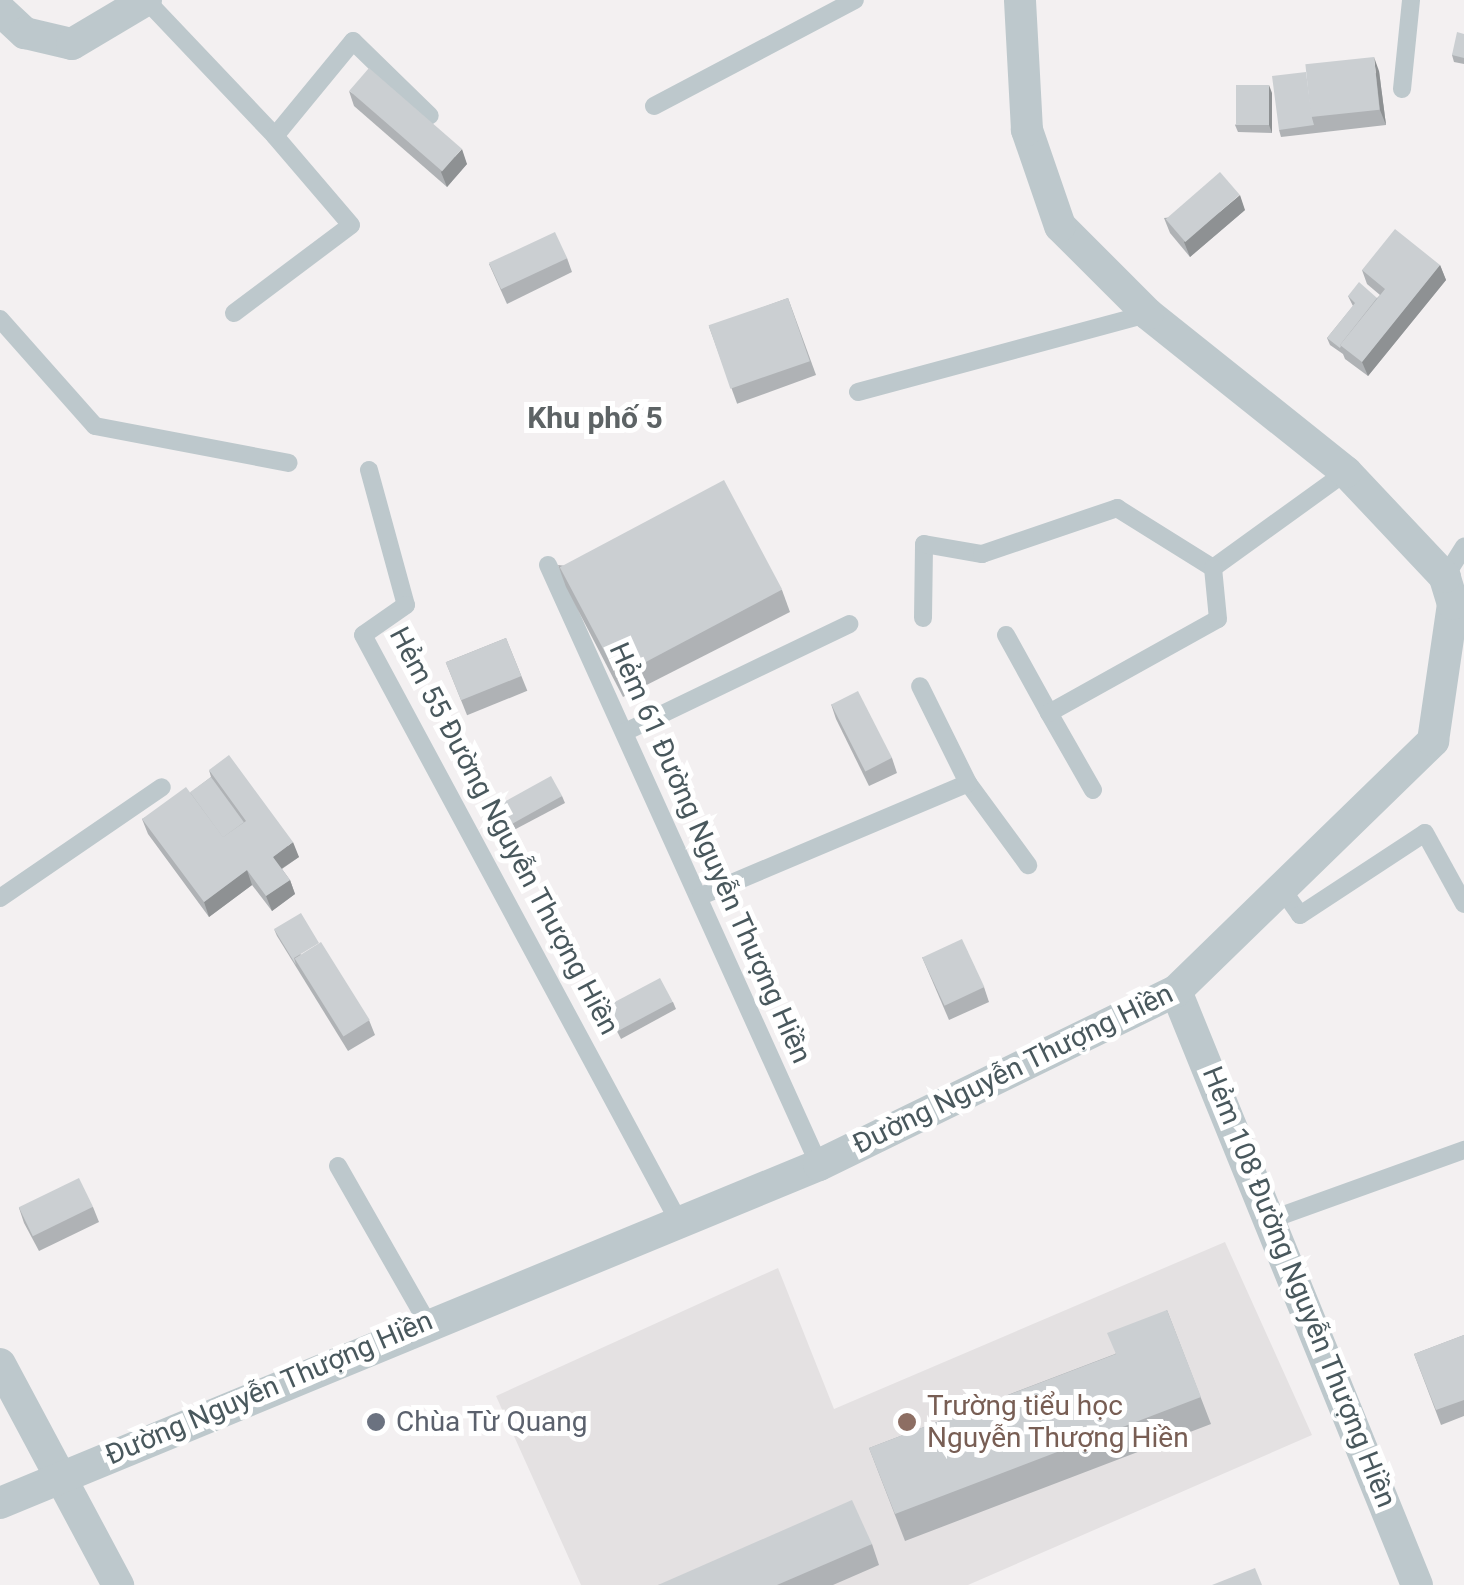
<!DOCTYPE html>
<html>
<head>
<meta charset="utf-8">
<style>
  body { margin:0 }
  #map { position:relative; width:1464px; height:1585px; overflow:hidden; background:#f3f0f1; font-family:Roboto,sans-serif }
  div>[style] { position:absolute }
  .education>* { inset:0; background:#e4e1e2 }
  .lane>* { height:18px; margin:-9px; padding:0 9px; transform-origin:9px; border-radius:9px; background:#bdc8cc }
  .street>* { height:32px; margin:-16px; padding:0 16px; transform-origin:16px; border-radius:16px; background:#bdc8cc }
  .wall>* { inset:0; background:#afb2b5; transform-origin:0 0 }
  .shaded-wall>* { inset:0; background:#8e9193 }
  .building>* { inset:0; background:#cbcfd2; transform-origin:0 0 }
  .dots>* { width:28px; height:28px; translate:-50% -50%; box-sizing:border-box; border:5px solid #fff; border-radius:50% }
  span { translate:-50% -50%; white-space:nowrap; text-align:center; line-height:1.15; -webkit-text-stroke:10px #fff; paint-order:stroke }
  .street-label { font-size:28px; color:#49585d }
  .education-label { font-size:28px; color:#785e54 }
  .left { translate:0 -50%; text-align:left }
  .worship-label { font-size:28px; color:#5b616d }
  .neighbourhood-label { font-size:30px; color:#5d6365; font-weight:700 }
</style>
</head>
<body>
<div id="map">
  <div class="education">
    <div style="clip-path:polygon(1225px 1242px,1312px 1435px,968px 1585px,581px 1585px,496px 1396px,778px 1268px,834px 1409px)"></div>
  </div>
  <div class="lane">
    <div style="left:146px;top:0;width:187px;rotate:46.5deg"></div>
    <div style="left:275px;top:136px;width:123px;rotate:-50.6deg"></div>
    <div style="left:353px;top:41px;width:107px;rotate:44.2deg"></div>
    <div style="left:1402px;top:89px;width:89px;rotate:-84.2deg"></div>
    <div style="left:654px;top:106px;width:227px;rotate:-27.8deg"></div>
    <div style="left:234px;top:313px;width:146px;rotate:-36.9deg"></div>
    <div style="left:351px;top:225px;width:117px;rotate:-130.5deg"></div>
    <div style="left:0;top:319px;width:143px;rotate:48.4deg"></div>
    <div style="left:95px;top:426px;width:197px;rotate:10.8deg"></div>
    <div style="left:858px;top:392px;width:300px;rotate:-15.1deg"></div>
    <div style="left:369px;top:470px;width:140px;rotate:74.7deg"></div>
    <div style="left:406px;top:605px;width:52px;rotate:145.1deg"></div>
    <div style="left:363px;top:635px;width:667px;rotate:61.71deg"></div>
    <div style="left:548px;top:565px;width:658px;rotate:65.69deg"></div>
    <div style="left:1445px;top:577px;width:36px;rotate:-58deg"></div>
    <div style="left:923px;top:618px;width:74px;rotate:-89.2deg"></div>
    <div style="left:924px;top:544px;width:59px;rotate:9.8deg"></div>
    <div style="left:982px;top:554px;width:143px;rotate:-18.8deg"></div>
    <div style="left:1117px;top:508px;width:113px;rotate:32deg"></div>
    <div style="left:1213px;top:568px;width:164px;rotate:-35.8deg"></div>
    <div style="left:1006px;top:635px;width:89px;rotate:61.1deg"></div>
    <div style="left:625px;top:732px;width:249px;rotate:-25.7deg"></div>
    <div style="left:968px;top:783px;width:102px;rotate:53.8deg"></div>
    <div style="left:1093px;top:790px;width:89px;rotate:-119.7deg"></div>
    <div style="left:1049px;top:713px;width:193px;rotate:-29.1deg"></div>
    <div style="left:1218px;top:619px;width:51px;rotate:-95.6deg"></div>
    <div style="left:1284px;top:892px;width:28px;rotate:55deg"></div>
    <div style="left:1300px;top:915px;width:149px;rotate:-33.3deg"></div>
    <div style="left:1425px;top:833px;width:81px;rotate:61.2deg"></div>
    <div style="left:701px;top:896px;width:290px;rotate:-22.9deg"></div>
    <div style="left:968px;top:783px;width:108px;rotate:-116.3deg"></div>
    <div style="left:0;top:898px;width:196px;rotate:-34.4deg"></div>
    <div style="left:338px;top:1166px;width:180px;rotate:60.3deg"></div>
    <div style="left:1272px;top:1219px;width:204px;rotate:-19.8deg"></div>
  </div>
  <div class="street">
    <div style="left:0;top:10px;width:34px;rotate:43deg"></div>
    <div style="left:25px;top:33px;width:48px;rotate:13.2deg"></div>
    <div style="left:72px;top:44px;width:86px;rotate:-30.7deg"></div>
    <div style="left:1176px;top:991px;width:641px;rotate:67.92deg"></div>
    <div style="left:0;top:1364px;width:251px;rotate:61.9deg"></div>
    <div style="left:0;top:1503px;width:886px;rotate:-22.43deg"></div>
    <div style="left:819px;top:1165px;width:397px;rotate:-26deg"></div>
    <div style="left:1176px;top:991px;width:359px;rotate:-44.2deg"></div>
    <div style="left:1433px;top:741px;width:138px;rotate:-81.7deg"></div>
    <div style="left:1453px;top:604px;width:28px;rotate:-107deg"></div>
    <div style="left:1445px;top:577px;width:144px;rotate:-133.3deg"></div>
    <div style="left:1346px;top:472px;width:253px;rotate:-141.4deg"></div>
    <div style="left:1148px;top:314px;width:124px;rotate:-135deg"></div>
    <div style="left:1060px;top:226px;width:102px;rotate:-109deg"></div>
    <div style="left:1027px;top:130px;width:130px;rotate:-93.1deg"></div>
  </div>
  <div class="wall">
    <div style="clip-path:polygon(1464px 34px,1464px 64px,1454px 62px,1452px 55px)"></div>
    <div style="clip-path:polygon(1379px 71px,1386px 125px,1281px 137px,1279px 130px)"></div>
    <div style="clip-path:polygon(349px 91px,467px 164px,447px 187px,354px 106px)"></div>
    <div style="clip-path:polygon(1272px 93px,1272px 133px,1238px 132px,1235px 125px)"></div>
    <div style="clip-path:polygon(1245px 210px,1190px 257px,1170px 233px,1164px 218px)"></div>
    <div style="clip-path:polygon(567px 258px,572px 272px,507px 304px,489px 264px)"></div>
    <div style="clip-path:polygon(1440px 265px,1446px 280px,1368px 376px,1345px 359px,1343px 354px,1330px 345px,1327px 338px,1353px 306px,1348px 296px,1377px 298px,1380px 295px,1367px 284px,1362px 270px)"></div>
    <div style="left:788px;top:298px;width:82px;height:84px;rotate:70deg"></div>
    <div style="clip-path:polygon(558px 565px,782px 590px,790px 612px,623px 697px,566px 587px)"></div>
    <div style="left:506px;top:638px;width:57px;height:65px;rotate:68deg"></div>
    <div style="clip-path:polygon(831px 704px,892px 758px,897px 773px,869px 786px,836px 719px)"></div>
    <div style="clip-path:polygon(209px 770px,299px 857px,282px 869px,290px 880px,295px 894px,272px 911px,252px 885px,209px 917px,148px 834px,142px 819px,190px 793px,211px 777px)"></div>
    <div style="clip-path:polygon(562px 796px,565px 803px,512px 831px,498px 803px)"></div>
    <div style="clip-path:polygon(274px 929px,369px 1020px,375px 1035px,348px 1051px,277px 936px)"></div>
    <div style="clip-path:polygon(922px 957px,984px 987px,989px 1002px,949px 1020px)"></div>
    <div style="clip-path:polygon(673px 1002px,676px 1009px,621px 1039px,605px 1008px)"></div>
    <div style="clip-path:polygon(93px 1207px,99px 1222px,39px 1251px,24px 1223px,19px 1208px)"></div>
    <div style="clip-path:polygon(1167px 1310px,1211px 1424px,905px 1541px,869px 1448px,1115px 1354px)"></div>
    <div style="clip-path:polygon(1464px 1335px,1464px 1416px,1441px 1425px,1414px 1354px)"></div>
    <div style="clip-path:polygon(872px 1544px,879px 1565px,833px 1585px,658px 1585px)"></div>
  </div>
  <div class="shaded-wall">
    <div style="clip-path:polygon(1374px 57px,1379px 71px,1386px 125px,1380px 110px)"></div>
    <div style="clip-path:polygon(1269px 85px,1272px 93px,1272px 133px,1269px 125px)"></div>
    <div style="clip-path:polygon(462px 149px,467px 164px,447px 187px,441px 172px)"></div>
    <div style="clip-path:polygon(1240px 195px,1245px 210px,1190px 257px,1184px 242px)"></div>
    <div style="clip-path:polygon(1440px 265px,1446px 280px,1368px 376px,1362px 362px)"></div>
    <div style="clip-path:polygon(293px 842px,299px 857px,278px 871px,273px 857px)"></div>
    <div style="clip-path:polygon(247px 870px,252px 885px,209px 917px,204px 902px)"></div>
    <div style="clip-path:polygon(290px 880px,295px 894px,272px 911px,266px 896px)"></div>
  </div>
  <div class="building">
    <div style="clip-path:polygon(1457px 32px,1464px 34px,1464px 58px,1452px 55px)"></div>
    <div style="left:1374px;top:57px;width:53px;height:69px;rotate:84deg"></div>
    <div style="left:369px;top:68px;width:123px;height:30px;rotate:41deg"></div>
    <div style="clip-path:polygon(1306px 72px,1312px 118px,1314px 125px,1279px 130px,1272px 76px)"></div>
    <div style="left:1236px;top:85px;width:33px;height:40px"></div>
    <div style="left:1220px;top:172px;width:30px;height:72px;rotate:49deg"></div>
    <div style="clip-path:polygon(1395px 229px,1440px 265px,1362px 362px,1340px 345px,1385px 289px,1362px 270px)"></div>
    <div style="left:555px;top:232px;width:29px;height:73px;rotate:65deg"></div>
    <div style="clip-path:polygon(1359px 282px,1377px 298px,1340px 345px,1341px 346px,1340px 348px,1327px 338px,1355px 303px,1348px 296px)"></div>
    <div style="left:788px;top:298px;width:67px;height:84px;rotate:71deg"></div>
    <div style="left:724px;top:480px;width:124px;height:186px;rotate:62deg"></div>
    <div style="left:506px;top:638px;width:41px;height:65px;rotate:68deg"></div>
    <div style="left:858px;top:691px;width:75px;height:30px;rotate:63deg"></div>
    <div style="clip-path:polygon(229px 755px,293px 842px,273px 857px,290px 880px,266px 896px,247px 870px,204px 902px,142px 819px,186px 787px,223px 837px,246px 821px,209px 770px)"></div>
    <div style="left:551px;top:776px;width:23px;height:59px;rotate:61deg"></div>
    <div style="left:211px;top:777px;width:56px;height:26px;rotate:54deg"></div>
    <div style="clip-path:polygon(301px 913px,319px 943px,294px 958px,296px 965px,274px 929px)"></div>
    <div style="left:962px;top:939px;width:53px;height:44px;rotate:65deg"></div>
    <div style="left:321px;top:942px;width:92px;height:31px;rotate:58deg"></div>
    <div style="left:660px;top:978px;width:27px;height:63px;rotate:62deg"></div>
    <div style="left:79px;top:1178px;width:32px;height:67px;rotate:64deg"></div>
    <div style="clip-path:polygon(1167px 1310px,1201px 1397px,895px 1514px,869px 1448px,1116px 1354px,1107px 1333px)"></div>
    <div style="clip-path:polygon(1464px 1335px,1464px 1400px,1436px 1410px,1414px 1354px)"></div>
    <div style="clip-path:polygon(852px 1500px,872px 1544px,777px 1585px,658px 1585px)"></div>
    <div style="clip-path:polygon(1255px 1568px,1262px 1585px,1212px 1585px)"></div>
  </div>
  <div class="dots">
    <div style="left:376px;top:1422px;background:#6b7280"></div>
    <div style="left:907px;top:1422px;background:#8d6e63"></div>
  </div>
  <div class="street-label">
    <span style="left:504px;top:831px;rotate:62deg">Hẻm 55 Đường Nguyễn Thượng Hiền</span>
    <span style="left:710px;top:853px;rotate:66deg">Hẻm 61 Đường Nguyễn Thượng Hiền</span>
    <span style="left:1013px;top:1069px;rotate:-26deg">Đường Nguyễn Thượng Hiền</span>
    <span style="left:1299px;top:1287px;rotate:68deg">Hẻm 108 Đường Nguyễn Thượng Hiền</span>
    <span style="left:269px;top:1388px;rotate:-23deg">Đường Nguyễn Thượng Hiền</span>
  </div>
  <div class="education-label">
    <span class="left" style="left:927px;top:1422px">Trường tiểu học<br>Nguyễn Thượng Hiền</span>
  </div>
  <div class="worship-label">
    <span class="left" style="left:396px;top:1422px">Chùa Từ Quang</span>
  </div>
  <div class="neighbourhood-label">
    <span style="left:595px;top:418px">Khu phố 5</span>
  </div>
</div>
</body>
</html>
